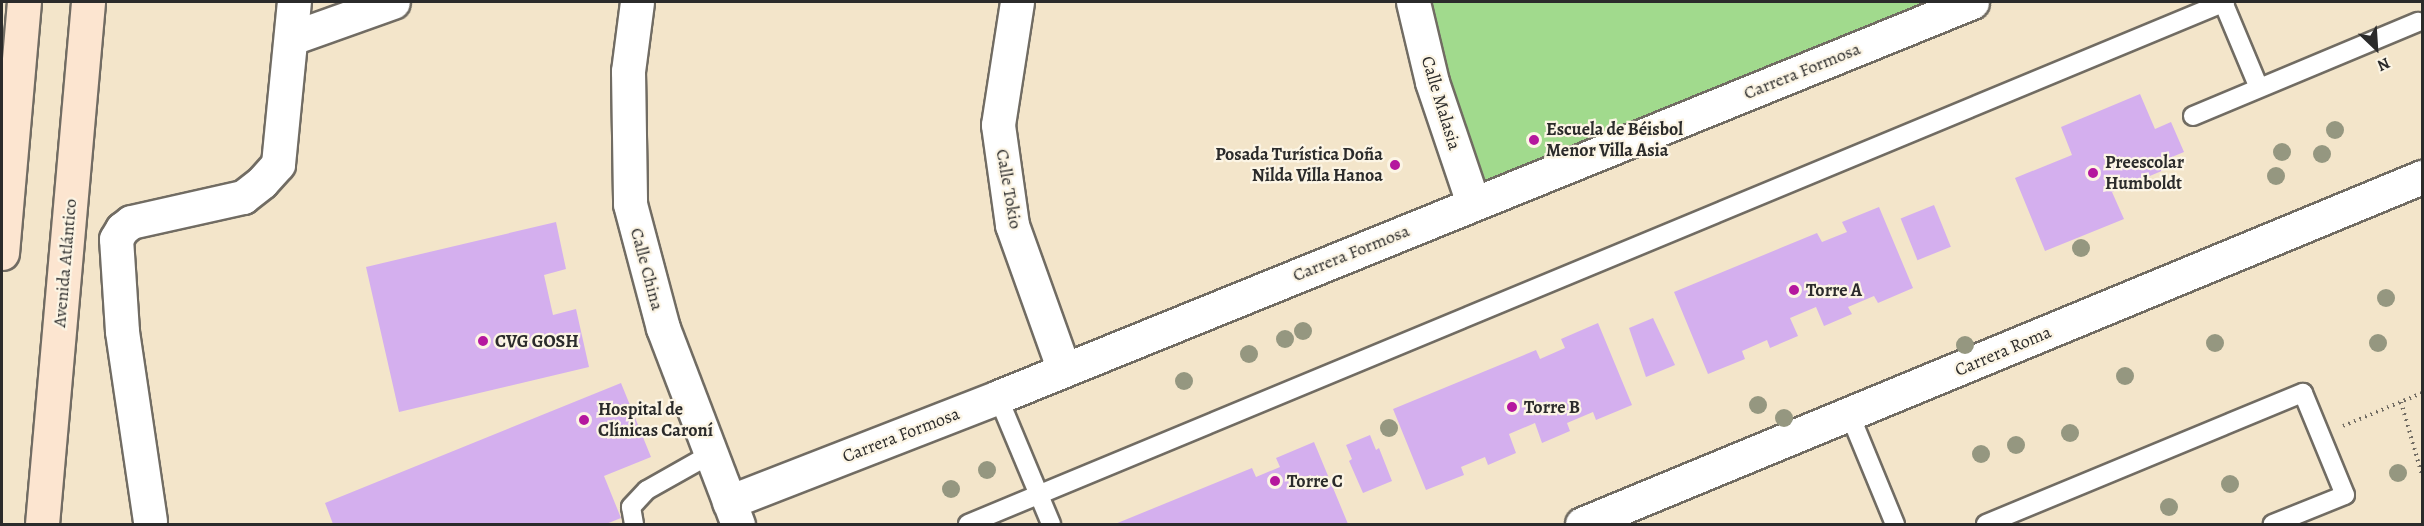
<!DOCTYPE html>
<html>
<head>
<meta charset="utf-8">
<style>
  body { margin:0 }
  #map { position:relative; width:2424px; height:526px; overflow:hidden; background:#f3e5ca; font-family:Alegreya,serif }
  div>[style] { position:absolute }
  .green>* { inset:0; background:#a1da8d }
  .building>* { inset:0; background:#d4afee; transform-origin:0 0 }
  .path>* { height:4px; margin-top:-2px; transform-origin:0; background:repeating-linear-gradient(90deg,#716c63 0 1.5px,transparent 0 6px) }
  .roads { filter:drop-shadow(2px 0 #716c63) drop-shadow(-2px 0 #716c63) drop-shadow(0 2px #716c63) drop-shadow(0 -2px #716c63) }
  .service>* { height:18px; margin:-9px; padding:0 9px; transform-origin:9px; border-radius:9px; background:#fff }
  .minor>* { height:33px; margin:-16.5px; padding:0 16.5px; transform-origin:16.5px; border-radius:16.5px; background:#fff }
  .tertiary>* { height:33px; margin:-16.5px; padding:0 16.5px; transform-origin:16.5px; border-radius:16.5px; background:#fff }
  .secondary>* { height:33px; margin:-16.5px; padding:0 16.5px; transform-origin:16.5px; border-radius:16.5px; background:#fce5d0 }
  .trees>* { width:18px; height:18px; margin:-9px; border-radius:50%; background:#959780 }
  .dots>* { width:16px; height:16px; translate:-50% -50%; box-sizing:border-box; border:3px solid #fcf5e5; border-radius:50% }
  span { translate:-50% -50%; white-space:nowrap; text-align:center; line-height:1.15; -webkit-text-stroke:4.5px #fcf5e5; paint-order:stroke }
  .street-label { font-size:18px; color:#2b2b2b }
  .poi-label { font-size:18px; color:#2b2b2b; font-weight:700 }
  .left { translate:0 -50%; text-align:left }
  .right { translate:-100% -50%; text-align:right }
  .frame { position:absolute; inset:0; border:3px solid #2b2b2b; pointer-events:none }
  .north { position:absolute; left:2346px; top:18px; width:60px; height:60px; -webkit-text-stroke:4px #fcf5e5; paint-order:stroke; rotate:155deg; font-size:16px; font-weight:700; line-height:24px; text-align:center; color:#2b2b2b }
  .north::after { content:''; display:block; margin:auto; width:21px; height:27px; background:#2b2b2b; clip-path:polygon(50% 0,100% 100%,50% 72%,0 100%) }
</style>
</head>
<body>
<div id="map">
  <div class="green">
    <div style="clip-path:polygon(1419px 2px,1958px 2px,1476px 194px)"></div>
  </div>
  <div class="building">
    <div style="clip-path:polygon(2140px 94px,2155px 129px,2171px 122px,2184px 152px,2167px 159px,2171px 167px,2112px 192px,2124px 219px,2045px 251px,2015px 178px,2072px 155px,2061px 127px)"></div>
    <div style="left:1934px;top:205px;width:45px;height:36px;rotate:68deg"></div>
    <div style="clip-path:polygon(1879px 207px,1913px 288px,1878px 303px,1874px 296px,1848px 307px,1852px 314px,1824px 326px,1816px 307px,1790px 318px,1798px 336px,1770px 348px,1767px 340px,1742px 351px,1745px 359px,1708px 374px,1674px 292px,1817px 233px,1822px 242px,1847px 232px,1842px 222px)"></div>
    <div style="clip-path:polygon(556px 222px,566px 269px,544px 275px,553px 315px,576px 309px,589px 367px,399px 412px,366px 267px)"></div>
    <div style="clip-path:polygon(1653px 318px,1675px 365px,1646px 377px,1629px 328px)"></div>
    <div style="clip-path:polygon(1598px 323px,1632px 405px,1596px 420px,1593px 412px,1567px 423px,1570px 431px,1542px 443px,1535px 423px,1509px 434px,1516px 453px,1488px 465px,1485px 457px,1461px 467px,1464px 475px,1426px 490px,1393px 409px,1536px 350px,1540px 359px,1565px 348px,1561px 339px)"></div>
    <div style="clip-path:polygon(621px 383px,651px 457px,604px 476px,621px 518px,606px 524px,333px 524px,325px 503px)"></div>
    <div style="clip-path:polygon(1370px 435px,1376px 450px,1379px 448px,1392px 481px,1363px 493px,1349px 461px,1352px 459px,1346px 445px)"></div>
    <div style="clip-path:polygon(1314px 442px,1348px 524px,1115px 524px,1252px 468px,1256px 477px,1280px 467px,1276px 458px)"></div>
  </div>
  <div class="path">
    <div style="left:2401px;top:402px;width:76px;rotate:74deg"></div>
    <div style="left:2343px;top:426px;width:86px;rotate:-22.7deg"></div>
  </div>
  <div class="roads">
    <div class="service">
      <div style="left:2223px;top:2px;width:93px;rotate:67.3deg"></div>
      <div style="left:2193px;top:116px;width:244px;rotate:-22.7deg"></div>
      <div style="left:998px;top:397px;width:138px;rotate:67.3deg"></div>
      <div style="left:1850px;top:415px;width:118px;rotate:67.6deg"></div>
      <div style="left:634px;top:524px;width:17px;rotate:-100deg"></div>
      <div style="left:631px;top:507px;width:23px;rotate:-47deg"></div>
      <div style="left:647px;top:490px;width:71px;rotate:-29.4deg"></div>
      <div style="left:968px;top:524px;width:1361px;rotate:-22.55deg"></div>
      <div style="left:1986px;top:524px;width:343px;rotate:-22.5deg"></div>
      <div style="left:2303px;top:393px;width:110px;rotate:67.6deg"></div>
      <div style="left:2345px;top:495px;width:78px;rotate:158.1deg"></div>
    </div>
    <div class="minor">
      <div style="left:637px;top:2px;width:70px;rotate:97.4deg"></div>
      <div style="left:628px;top:71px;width:133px;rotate:89.1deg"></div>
      <div style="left:630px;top:204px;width:128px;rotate:75.1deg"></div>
      <div style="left:663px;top:328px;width:210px;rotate:69.1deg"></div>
      <div style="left:1017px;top:2px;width:124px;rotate:98.8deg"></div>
      <div style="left:998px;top:125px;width:101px;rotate:82deg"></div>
      <div style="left:1012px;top:225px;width:154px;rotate:70.3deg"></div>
      <div style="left:1413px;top:2px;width:82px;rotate:76.6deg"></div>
      <div style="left:1432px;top:82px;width:128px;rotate:71.3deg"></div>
      <div style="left:292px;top:38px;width:107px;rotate:-19.6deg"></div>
      <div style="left:729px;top:502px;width:289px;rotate:-21.3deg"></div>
      <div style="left:998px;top:397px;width:1051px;rotate:-22.07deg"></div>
      <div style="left:150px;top:521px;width:192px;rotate:-98.4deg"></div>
      <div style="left:122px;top:331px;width:92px;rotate:-93.7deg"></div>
      <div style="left:116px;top:239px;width:12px;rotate:-59deg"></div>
      <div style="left:122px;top:229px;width:11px;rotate:-38deg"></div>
      <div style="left:131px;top:222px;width:115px;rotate:-12.6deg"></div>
      <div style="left:243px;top:197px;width:24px;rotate:-38deg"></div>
      <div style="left:262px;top:182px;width:24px;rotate:-48deg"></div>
      <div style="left:278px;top:164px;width:163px;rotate:-84.4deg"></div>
    </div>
    <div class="tertiary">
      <div style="left:1582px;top:524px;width:909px;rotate:-22.45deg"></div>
    </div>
    <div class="secondary">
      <div style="left:2px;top:253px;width:252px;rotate:-85deg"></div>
      <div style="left:42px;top:524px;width:524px;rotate:-84.96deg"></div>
    </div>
  </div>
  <div class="trees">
    <div style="left:2335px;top:130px"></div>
    <div style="left:2282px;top:152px"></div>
    <div style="left:2322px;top:154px"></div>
    <div style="left:2276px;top:176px"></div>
    <div style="left:2081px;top:248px"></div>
    <div style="left:2386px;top:298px"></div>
    <div style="left:1303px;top:331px"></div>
    <div style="left:1285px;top:339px"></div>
    <div style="left:2215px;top:343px"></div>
    <div style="left:2378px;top:343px"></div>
    <div style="left:1965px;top:345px"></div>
    <div style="left:1249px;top:354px"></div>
    <div style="left:2125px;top:376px"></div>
    <div style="left:1184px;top:381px"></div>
    <div style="left:1758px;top:405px"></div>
    <div style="left:1784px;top:418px"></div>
    <div style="left:1389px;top:428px"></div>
    <div style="left:2070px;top:433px"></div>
    <div style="left:2016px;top:445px"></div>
    <div style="left:1981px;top:454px"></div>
    <div style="left:987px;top:470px"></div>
    <div style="left:2398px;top:473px"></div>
    <div style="left:2230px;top:484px"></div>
    <div style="left:951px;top:489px"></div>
    <div style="left:2169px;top:507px"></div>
  </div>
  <div class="dots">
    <div style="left:1534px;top:140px;background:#b5179e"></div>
    <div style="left:1395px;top:165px;background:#b5179e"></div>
    <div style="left:2093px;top:173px;background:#b5179e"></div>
    <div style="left:1794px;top:290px;background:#b5179e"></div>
    <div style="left:483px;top:341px;background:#b5179e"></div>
    <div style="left:1512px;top:407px;background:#b5179e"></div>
    <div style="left:584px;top:420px;background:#b5179e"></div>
    <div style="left:1275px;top:481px;background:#b5179e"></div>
  </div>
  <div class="street-label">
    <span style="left:1802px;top:71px;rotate:-22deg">Carrera Formosa</span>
    <span style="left:1441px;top:103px;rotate:73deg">Calle Malasia</span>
    <span style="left:1009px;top:189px;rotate:80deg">Calle Tokio</span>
    <span style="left:1351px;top:253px;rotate:-22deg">Carrera Formosa</span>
    <span style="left:65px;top:263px;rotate:-85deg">Avenida Atlántico</span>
    <span style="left:647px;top:269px;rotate:75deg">Calle China</span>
    <span style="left:2003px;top:351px;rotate:-23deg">Carrera Roma</span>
    <span style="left:901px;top:435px;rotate:-21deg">Carrera Formosa</span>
  </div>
  <div class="poi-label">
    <span class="left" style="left:1546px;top:140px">Escuela de Béisbol<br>Menor Villa Asia</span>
    <span class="right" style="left:1383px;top:165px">Posada Turística Doña<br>Nilda Villa Hanoa</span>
    <span class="left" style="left:2105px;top:173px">Preescolar<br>Humboldt</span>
    <span class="left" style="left:1806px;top:290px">Torre A</span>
    <span class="left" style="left:495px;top:341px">CVG GOSH</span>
    <span class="left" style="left:1524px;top:407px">Torre B</span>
    <span class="left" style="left:598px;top:420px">Hospital de<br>Clínicas Caroní</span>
    <span class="left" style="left:1287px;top:481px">Torre C</span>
  </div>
  <div class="frame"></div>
  <div class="north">N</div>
</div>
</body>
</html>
